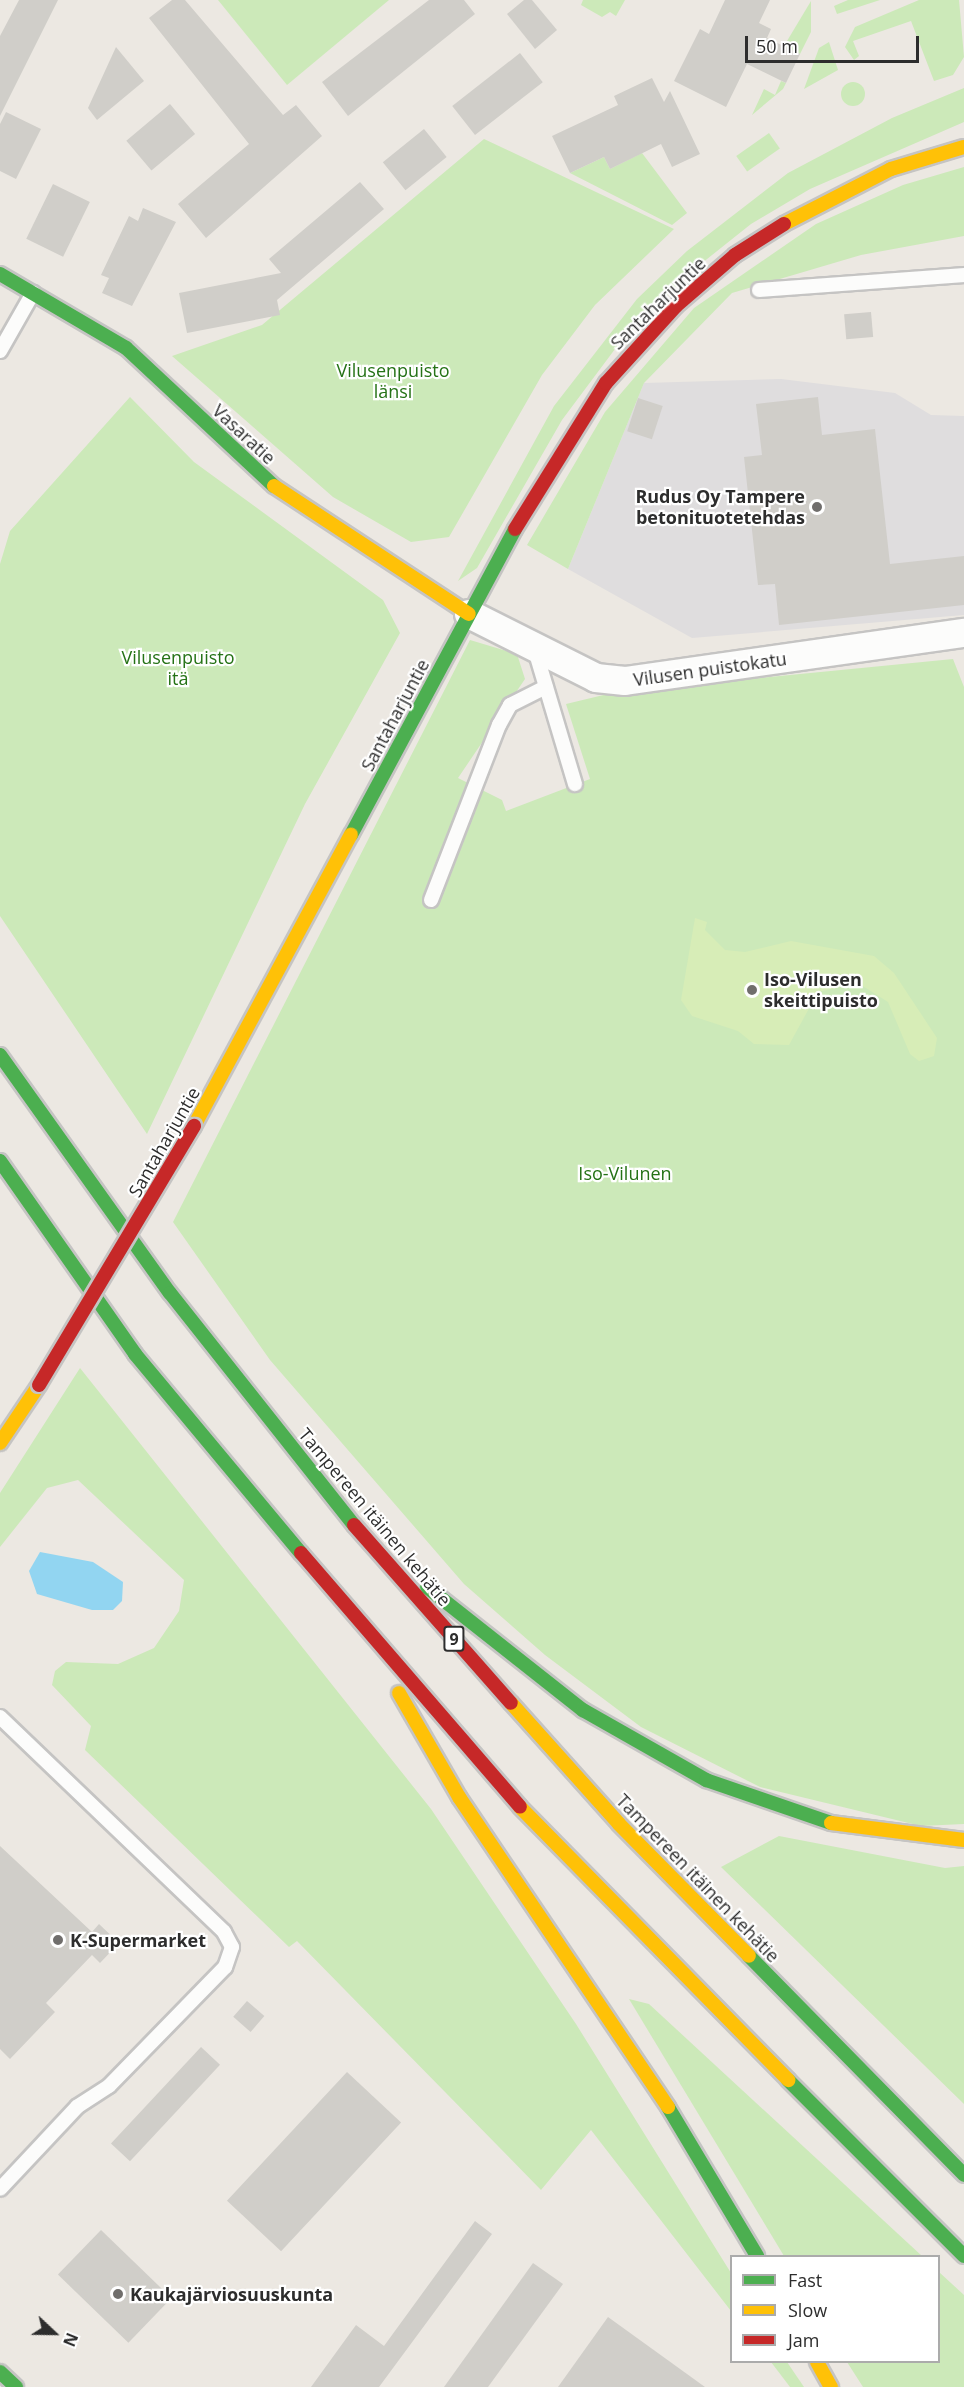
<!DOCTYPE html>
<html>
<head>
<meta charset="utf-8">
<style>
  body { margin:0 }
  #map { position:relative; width:964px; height:2387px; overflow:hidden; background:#ece8e2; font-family:"Open Sans",sans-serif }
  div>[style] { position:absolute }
  .industrial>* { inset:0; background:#dfddde }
  .green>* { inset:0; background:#cce9b9; transform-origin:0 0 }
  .round { border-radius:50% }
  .pitch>* { inset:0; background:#d7edb7 }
  .water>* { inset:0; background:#92d5f1 }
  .building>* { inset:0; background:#d0cec9; transform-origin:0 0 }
  .roads { filter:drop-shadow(2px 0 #c5c4c3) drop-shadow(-2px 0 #c5c4c3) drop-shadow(0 2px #c5c4c3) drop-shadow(0 -2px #c5c4c3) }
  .lane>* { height:14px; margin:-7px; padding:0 7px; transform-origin:7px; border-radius:7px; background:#fcfcfb }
  .street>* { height:28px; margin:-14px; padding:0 14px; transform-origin:14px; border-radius:14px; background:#fcfcfb }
  .fast>* { height:14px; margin:-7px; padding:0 7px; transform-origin:7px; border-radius:7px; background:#4caf50 }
  .slow>* { height:14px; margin:-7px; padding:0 7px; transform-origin:7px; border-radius:7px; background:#ffc107 }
  .jam>* { height:14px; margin:-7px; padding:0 7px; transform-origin:7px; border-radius:7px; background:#c62828 }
  .bridges { filter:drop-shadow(2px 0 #c5c4c3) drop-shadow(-2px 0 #c5c4c3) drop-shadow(0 2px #c5c4c3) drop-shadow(0 -2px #c5c4c3) }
  .jam-bridge>* { height:14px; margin:-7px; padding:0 7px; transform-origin:7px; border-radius:7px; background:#c62828 }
  .dots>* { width:16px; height:16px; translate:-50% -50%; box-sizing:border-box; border:3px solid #fff; border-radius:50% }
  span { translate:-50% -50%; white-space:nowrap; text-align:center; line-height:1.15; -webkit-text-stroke:4.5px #fff; paint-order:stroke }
  .shield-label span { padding:2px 4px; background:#fff; border:2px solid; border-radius:4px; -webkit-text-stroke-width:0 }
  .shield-label { font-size:16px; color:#2d2d2d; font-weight:700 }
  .street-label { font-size:18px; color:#2d2d2d }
  .park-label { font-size:18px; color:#257216 }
  .poi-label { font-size:18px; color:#2d2d2d; font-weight:700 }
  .right { translate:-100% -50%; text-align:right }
  .left { translate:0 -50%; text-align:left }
  .legend { position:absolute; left:730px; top:2255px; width:210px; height:108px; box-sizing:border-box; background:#fff; border:2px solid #ababab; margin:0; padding:8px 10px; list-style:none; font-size:18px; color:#2d2d2d }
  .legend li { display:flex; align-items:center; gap:12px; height:30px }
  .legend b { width:30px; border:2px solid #ababab }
  .north { position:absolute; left:24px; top:2303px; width:60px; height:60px; -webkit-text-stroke:4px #fff; paint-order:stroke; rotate:112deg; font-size:16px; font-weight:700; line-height:24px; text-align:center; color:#2d2d2d }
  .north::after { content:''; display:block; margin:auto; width:21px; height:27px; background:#2d2d2d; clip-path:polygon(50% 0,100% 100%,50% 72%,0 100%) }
  .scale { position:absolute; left:745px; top:36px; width:174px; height:27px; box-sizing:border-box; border:3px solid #2d2d2d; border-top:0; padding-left:8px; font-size:18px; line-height:21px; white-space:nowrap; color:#2d2d2d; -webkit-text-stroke:4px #fff; paint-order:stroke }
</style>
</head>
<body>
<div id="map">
  <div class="industrial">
    <div style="clip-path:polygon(781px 379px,895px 393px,931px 415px,964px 416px,964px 615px,692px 638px,568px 569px,644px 383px)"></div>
  </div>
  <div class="green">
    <div style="clip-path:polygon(218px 0,389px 0,287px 85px)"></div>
    <div style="clip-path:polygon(583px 0,625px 0,616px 16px,610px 12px,602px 17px,581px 5px)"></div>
    <div style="clip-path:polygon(848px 0,880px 0,837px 14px,834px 6px)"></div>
    <div style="clip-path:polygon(919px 0,959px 0,964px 57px,953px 75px,934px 81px,911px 21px,853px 41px,859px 56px,854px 60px,845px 47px,855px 27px)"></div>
    <div style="clip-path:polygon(811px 1px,811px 32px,800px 54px,784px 46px)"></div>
    <div style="clip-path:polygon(829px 42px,838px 70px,804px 89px,819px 48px)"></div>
    <div style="clip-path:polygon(781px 81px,786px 83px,783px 89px,752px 115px,764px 89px,775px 95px)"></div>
    <div class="round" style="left:841px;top:82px;width:24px;height:24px"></div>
    <div style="clip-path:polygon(964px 88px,964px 122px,810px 189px,751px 224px,687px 275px,618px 345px,562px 420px,477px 568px,458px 581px,554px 406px,637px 299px,687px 251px,788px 173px,892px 118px)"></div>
    <div style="left:769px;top:133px;width:19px;height:40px;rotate:55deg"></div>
    <div style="clip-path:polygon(484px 139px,674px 229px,595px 305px,542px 375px,449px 537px,411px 542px,333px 497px,172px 356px,262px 325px)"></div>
    <div style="clip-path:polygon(642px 153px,687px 213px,672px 225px,570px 173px,604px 157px,610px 169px)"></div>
    <div style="clip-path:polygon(964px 167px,964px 236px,861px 255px,732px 293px,644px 383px,568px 569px,527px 545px,605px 412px,694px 308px,816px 224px,903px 185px)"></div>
    <div style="clip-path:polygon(130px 397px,194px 462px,383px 600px,400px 633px,305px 804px,147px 1134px,0 916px,0 564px,10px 531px)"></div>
    <div style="clip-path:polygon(470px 640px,517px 654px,525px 679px,458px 778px,502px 800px,506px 811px,590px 779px,566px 704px,616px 692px,953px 659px,964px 687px,964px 1824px,921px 1826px,760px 1787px,641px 1727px,545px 1655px,464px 1584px,270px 1360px,173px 1222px)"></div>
    <div style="clip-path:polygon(80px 1368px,431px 1809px,576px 2024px,731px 2273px,731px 2311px,591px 2130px,541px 2190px,297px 1941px,289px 1947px,85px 1750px,91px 1726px,52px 1685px,55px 1671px,66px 1662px,118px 1664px,154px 1648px,179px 1611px,184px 1580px,78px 1480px,47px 1488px,0 1547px,0 1493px)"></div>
    <div style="clip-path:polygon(779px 1836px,945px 1868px,964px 1866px,964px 2104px,721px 1867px)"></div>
    <div style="clip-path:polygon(629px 1999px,649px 2004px,922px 2256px,784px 2256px)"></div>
    <div style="clip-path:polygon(939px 2272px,964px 2295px,964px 2387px,863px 2387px,847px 2362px,938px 2362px)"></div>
    <div style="clip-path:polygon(771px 2362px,787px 2362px,804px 2387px,790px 2387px)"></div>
  </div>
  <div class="pitch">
    <div style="clip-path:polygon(695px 918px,707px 922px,705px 930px,725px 950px,745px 952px,791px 941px,874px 956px,894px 973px,937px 1038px,934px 1056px,919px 1061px,910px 1054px,888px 1002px,858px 983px,818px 992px,789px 1045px,754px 1044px,738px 1031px,692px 1016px,681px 1000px)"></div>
  </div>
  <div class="water">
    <div style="clip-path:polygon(40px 1552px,93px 1562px,123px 1582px,122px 1601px,113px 1610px,92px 1610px,37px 1594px,29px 1571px)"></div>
  </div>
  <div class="building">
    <div style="clip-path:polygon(19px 0,58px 0,0 116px,0 36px)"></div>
    <div style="clip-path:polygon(172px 0,185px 0,283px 115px,296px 105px,322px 136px,206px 238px,178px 204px,249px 144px,149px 18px)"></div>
    <div style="clip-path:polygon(429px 0,464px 0,475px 14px,348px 116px,322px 82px)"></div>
    <div style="clip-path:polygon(524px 0,532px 0,557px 30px,535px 49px,507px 14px)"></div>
    <div style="clip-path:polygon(725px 0,770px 0,759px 23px,771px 29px,767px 38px,800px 54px,786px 83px,747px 64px,726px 107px,674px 81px,700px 29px,709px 34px)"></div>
    <div style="clip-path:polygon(116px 47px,144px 81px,97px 120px,88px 108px)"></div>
    <div style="left:520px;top:53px;width:37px;height:86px;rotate:52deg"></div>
    <div style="clip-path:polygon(652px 78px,664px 102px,670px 91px,700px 154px,672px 167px,661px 144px,610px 169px,604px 157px,570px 173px,552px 136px,618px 105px,614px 96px)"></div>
    <div style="left:170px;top:104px;width:39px;height:57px;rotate:50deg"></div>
    <div style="clip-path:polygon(6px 112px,41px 129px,16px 179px,0 171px,0 124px)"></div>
    <div style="left:424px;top:129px;width:36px;height:53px;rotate:51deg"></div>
    <div style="clip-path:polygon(360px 182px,384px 209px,277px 300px,280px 315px,187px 333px,179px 293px,281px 273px,269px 259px)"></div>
    <div style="left:53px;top:184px;width:41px;height:61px;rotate:26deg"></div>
    <div style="clip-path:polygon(143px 208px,176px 222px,132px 306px,102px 293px,109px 278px,101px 275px,129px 216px,138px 221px)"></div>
    <div style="left:871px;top:312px;width:25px;height:27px;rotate:85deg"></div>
    <div style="clip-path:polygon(818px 397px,822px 435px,875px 429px,890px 564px,964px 556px,964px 605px,779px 625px,775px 584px,758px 585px,744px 457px,762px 455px,756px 404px)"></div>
    <div style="left:638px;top:398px;width:26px;height:35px;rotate:18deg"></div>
    <div style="clip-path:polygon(0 1846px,92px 1932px,99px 1924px,119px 1943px,100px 1963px,92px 1955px,46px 2003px,55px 2012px,10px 2059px,0 2049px)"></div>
    <div style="left:247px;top:2001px;width:23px;height:21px;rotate:41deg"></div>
    <div style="left:201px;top:2047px;width:26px;height:132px;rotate:43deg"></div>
    <div style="left:347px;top:2072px;width:74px;height:176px;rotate:43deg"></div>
    <div style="clip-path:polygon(475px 2221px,492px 2234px,379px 2387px,311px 2387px,356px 2325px,384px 2346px)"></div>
    <div style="left:101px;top:2230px;width:98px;height:62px;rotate:44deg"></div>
    <div style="clip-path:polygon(533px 2263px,563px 2284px,488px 2387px,444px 2387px)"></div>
    <div style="clip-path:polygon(608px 2317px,705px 2387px,558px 2387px)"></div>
  </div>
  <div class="roads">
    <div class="lane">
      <div style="left:759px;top:290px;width:206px;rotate:-4.2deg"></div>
      <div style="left:0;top:351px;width:67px;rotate:-60.4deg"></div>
      <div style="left:535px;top:650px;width:140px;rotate:73.4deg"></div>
      <div style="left:431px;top:900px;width:188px;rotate:-68.8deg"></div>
      <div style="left:499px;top:725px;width:23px;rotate:-61deg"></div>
      <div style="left:510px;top:705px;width:40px;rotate:-26.6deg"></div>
      <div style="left:0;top:1717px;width:310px;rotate:43.8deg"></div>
      <div style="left:224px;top:1932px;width:17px;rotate:62deg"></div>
      <div style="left:232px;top:1947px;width:21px;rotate:109deg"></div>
      <div style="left:225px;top:1967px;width:166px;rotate:134.3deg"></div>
      <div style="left:109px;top:2086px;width:38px;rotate:147deg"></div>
      <div style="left:77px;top:2107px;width:112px;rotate:133.2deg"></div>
    </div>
    <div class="street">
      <div style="left:469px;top:614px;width:142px;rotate:26.7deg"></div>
      <div style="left:596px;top:678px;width:29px;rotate:6deg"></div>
      <div style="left:625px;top:681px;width:342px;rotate:-8.1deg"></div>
    </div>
    <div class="fast">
      <div style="left:0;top:274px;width:146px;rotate:30.4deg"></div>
      <div style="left:126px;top:348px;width:202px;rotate:43deg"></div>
      <div style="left:351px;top:835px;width:347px;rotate:-61.8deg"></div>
      <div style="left:0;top:1055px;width:292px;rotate:54.5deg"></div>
      <div style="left:170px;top:1293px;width:296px;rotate:51.6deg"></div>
      <div style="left:0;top:1161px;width:236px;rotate:55deg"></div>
      <div style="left:135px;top:1354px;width:259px;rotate:50.2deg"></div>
      <div style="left:427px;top:1587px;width:199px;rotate:38.3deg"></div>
      <div style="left:583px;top:1710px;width:142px;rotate:29.6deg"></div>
      <div style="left:706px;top:1780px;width:132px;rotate:19deg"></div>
      <div style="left:749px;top:1956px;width:307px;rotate:45.5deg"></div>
      <div style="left:788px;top:2080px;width:249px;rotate:45deg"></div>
      <div style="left:668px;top:2107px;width:174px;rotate:59.1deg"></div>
      <div style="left:0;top:2372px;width:22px;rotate:43deg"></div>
    </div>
    <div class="slow">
      <div style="left:784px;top:224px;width:120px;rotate:-27.2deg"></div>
      <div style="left:891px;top:169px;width:76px;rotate:-16.8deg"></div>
      <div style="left:274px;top:486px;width:233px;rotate:33.3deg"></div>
      <div style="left:194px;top:1126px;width:331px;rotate:-61.7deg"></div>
      <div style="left:0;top:1443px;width:70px;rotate:-56.1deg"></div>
      <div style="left:399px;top:1693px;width:120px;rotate:60deg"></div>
      <div style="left:459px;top:1797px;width:374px;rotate:56deg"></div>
      <div style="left:511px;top:1703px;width:162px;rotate:48.2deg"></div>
      <div style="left:619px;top:1824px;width:185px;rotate:45.4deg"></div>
      <div style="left:520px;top:1807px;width:383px;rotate:45.5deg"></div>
      <div style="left:831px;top:1823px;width:134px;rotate:7.3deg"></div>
      <div style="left:817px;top:2362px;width:29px;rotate:61deg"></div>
    </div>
    <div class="jam">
      <div style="left:515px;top:529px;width:172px;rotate:-58.1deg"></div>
      <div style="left:606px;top:383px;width:104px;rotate:-47.7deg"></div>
      <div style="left:676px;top:306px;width:78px;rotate:-40.8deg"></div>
      <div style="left:735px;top:255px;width:58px;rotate:-32.3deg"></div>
      <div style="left:354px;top:1525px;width:237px;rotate:48.6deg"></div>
      <div style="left:301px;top:1553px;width:335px;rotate:49.2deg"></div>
    </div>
  </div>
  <div class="bridges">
    <div class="jam-bridge">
      <div style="left:39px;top:1385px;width:302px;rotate:-59.1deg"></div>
    </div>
  </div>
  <div class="dots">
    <div style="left:817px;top:507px;background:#706e6c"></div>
    <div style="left:752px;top:990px;background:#706e6c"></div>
    <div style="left:58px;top:1940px;background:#706e6c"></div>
    <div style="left:118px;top:2294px;background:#706e6c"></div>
  </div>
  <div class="shield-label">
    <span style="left:454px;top:1639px">9</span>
  </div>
  <div class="street-label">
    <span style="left:658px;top:303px;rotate:-44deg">Santaharjuntie</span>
    <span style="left:244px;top:434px;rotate:43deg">Vasaratie</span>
    <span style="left:710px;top:669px;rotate:-8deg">Vilusen puistokatu</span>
    <span style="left:395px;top:715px;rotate:-62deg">Santaharjuntie</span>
    <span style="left:164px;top:1142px;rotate:-60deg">Santaharjuntie</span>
    <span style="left:375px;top:1517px;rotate:50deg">Tampereen itäinen kehätie</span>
    <span style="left:698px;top:1878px;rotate:46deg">Tampereen itäinen kehätie</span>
  </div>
  <div class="park-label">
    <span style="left:393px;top:381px">Vilusenpuisto<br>länsi</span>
    <span style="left:178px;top:668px">Vilusenpuisto<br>itä</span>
    <span style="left:625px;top:1173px">Iso-Vilunen</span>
  </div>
  <div class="poi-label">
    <span class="right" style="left:805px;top:507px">Rudus Oy Tampere<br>betonituotetehdas</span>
    <span class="left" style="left:764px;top:990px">Iso-Vilusen<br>skeittipuisto</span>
    <span class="left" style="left:70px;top:1940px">K-Supermarket</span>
    <span class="left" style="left:130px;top:2294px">Kaukajärviosuuskunta</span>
  </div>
  <ul class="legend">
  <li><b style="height:8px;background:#4caf50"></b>Fast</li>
  <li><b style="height:8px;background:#ffc107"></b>Slow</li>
  <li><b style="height:8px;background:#c62828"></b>Jam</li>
  </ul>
  <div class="north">N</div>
  <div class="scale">50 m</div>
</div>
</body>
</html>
